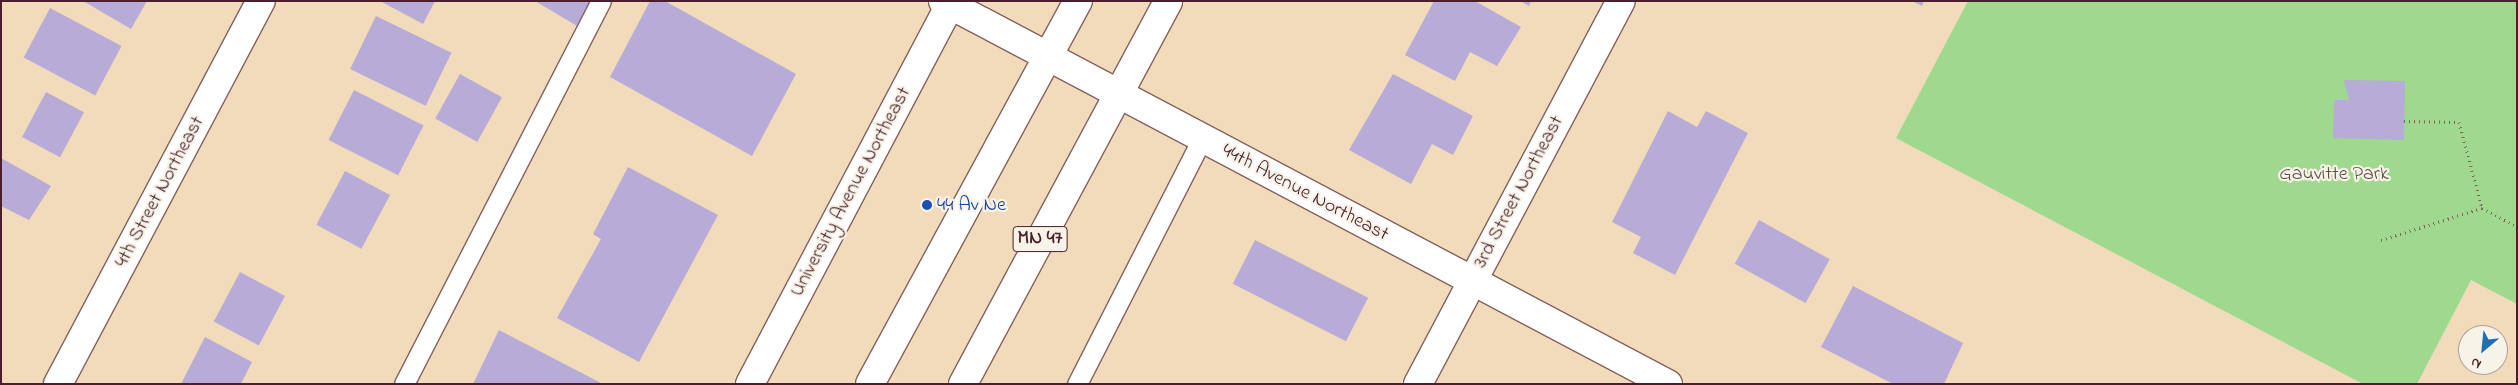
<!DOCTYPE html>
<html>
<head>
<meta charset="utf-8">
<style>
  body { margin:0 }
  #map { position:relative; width:2518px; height:385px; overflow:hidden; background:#f2dbbb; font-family:"Indie Flower",sans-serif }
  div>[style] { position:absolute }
  .green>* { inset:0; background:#9ed98d }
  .building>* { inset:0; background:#b7abd8; transform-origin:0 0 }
  .path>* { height:3px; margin-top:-1.5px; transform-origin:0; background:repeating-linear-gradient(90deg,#85615d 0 1px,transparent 0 5px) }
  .roads { filter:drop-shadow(1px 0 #85615d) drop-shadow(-1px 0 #85615d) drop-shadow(0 1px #85615d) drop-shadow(0 -1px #85615d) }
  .lane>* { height:19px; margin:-9.5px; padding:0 9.5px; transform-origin:9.5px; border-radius:9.5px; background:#fff }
  .street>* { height:28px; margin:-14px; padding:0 14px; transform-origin:14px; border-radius:14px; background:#fff }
  .secondary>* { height:28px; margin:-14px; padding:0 14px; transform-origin:14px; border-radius:14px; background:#fff }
  .primary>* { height:28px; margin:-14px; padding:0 14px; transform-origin:14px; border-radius:14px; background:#fff }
  .dots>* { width:14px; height:14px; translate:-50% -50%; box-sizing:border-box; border:2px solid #f7f3e8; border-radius:50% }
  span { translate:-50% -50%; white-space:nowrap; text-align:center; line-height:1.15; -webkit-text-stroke:4.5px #f7f3e8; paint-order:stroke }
  .shield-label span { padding:1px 4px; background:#f7f3e8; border:1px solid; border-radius:4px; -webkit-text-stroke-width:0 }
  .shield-label { font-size:19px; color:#4a1f2b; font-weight:700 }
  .park-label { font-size:20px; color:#5f4e44 }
  .street-label { font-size:20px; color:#4a1f2b }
  .transit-label { font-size:20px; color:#164399 }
  .left { translate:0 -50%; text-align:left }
  .frame { position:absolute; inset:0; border:2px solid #4a1f2b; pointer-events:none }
  .north { position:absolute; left:2458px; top:325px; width:50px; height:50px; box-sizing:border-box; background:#f7f3e8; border:1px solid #b29e9c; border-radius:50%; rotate:208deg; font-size:14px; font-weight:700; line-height:20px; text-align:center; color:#4a1f2b }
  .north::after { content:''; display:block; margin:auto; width:18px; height:22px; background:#1f6fb2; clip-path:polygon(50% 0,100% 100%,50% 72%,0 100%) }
</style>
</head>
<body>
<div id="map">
  <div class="green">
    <div style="clip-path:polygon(1968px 1px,2517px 1px,2517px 304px,2471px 280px,2417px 384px,2363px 384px,1896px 138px)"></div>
  </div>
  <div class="building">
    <div style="clip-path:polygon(83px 1px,147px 1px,131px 29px)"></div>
    <div style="clip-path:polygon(380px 1px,435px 1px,423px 24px)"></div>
    <div style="clip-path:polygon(535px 1px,590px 1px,577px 26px)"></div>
    <div style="clip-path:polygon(650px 1px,665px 1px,796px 74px,752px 156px,610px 77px)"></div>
    <div style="clip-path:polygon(1434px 1px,1475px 1px,1521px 27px,1497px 66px,1470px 52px,1455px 81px,1405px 55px)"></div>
    <div style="clip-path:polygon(1520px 1px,1531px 1px,1529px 6px)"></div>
    <div style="clip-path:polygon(1912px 1px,1924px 1px,1922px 6px)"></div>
    <div style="left:50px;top:8px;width:81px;height:56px;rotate:28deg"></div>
    <div style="left:376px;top:16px;width:84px;height:59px;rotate:26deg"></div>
    <div style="left:460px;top:74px;width:48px;height:51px;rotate:29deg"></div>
    <div style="clip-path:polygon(1393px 74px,1473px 116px,1453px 155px,1432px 144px,1411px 184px,1349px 150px)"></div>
    <div style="clip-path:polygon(2344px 80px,2405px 81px,2404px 140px,2333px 138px,2334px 100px,2349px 100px)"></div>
    <div style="left:354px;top:90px;width:78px;height:56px;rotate:27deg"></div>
    <div style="left:46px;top:92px;width:43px;height:51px;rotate:28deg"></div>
    <div style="clip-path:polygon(1668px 111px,1697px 127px,1706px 111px,1748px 133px,1675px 275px,1633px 253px,1641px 237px,1612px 222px)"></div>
    <div style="clip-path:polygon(1px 158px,51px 186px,29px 220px,1px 206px)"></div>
    <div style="clip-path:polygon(628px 167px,718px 215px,639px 362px,557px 318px,601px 239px,593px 234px)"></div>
    <div style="left:345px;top:171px;width:51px;height:61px;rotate:28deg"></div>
    <div style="left:1759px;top:220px;width:81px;height:50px;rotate:29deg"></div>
    <div style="left:1255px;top:240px;width:127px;height:49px;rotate:27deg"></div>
    <div style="left:240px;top:272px;width:51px;height:56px;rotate:28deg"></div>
    <div style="clip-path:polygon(1853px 286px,1963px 343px,1944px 384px,1893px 384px,1821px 347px)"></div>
    <div style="clip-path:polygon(499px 330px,603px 384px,473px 384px)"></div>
    <div style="clip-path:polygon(205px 337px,252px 362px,241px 384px,181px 384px)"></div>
  </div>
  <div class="path">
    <div style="left:2404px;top:121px;width:55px;rotate:1deg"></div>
    <div style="left:2459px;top:122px;width:89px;rotate:75deg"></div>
    <div style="left:2381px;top:240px;width:106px;rotate:-17.6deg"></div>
    <div style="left:2482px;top:208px;width:40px;rotate:28deg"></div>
  </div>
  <div class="roads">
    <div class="lane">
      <div style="left:404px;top:384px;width:431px;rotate:-62.8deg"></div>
      <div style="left:1077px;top:384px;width:275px;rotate:-63deg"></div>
    </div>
    <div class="street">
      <div style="left:58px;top:384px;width:433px;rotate:-62.1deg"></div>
      <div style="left:1418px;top:384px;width:433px;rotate:-62.1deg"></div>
    </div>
    <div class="secondary">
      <div style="left:943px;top:1px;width:820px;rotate:27.85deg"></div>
      <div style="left:750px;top:384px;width:429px;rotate:-62.2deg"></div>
    </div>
    <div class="primary">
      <div style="left:870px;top:384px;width:436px;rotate:-61.5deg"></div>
      <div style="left:963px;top:384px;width:434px;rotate:-61.8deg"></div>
    </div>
  </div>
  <div class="dots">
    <div style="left:927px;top:205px;background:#1a4fb4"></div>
  </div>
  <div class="shield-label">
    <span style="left:1040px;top:239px">MN 47</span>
  </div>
  <div class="park-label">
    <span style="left:2334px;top:174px">Gauvitte Park</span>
  </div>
  <div class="street-label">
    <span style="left:160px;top:192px;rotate:-62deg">4th Street Northeast</span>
    <span style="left:851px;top:192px;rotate:-62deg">University Avenue Northeast</span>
    <span style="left:1519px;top:192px;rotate:-62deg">3rd Street Northeast</span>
    <span style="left:1305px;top:193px;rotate:28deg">44th Avenue Northeast</span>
  </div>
  <div class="transit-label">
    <span class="left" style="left:937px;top:205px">44 Av Ne</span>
  </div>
  <div class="frame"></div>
  <div class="north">N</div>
</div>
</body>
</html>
